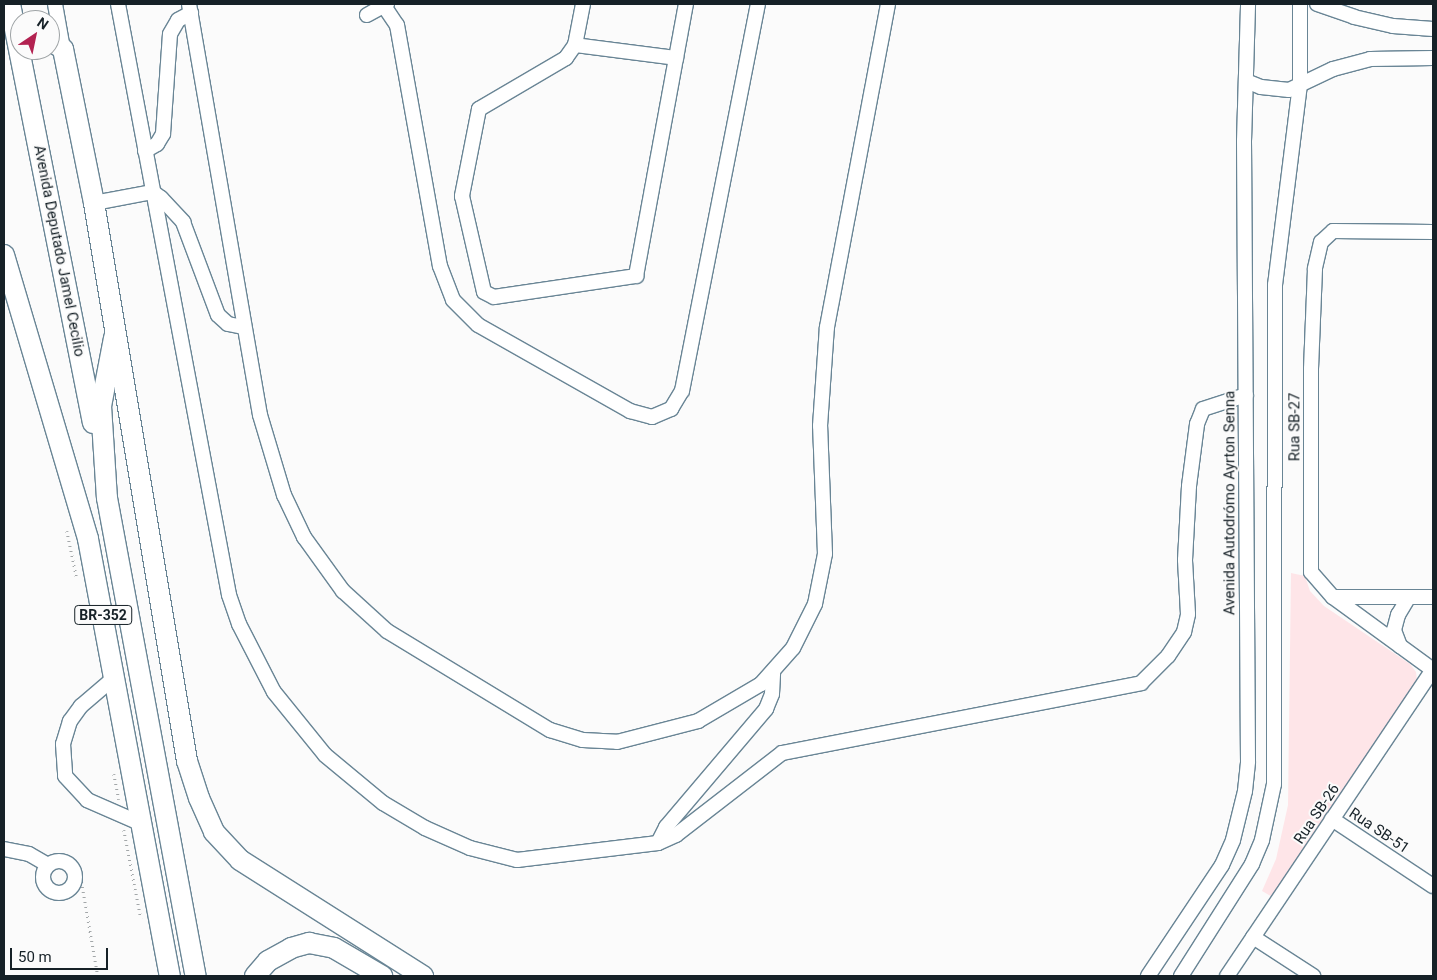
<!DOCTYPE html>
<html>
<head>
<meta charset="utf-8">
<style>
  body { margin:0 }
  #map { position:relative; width:1437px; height:980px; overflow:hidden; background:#fbfbfb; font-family:Roboto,sans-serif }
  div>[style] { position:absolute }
  .green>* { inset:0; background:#fee5e8 }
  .path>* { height:2.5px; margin-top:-1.25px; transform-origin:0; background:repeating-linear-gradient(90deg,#a3a7a9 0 1px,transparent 0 5px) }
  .roads { filter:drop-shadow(1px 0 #698595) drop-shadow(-1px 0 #698595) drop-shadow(0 1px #698595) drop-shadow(0 -1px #698595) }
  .minor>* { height:14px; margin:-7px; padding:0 7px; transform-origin:7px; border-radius:7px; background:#fff }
  .minor>.ring { margin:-7px; padding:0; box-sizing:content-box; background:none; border:14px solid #fff; border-radius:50% }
  .highway>* { height:20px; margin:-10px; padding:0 10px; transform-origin:10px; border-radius:10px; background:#fff }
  span { translate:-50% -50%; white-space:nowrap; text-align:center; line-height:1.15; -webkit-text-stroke:4px #fbfbfb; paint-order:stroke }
  .shield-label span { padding:1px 4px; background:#fbfbfb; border:1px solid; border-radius:4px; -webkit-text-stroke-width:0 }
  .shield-label { font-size:14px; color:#162127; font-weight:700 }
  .street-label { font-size:15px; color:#162127 }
  .frame { position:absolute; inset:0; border:5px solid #162127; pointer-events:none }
  .north { position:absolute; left:10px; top:10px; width:50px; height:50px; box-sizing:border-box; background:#fbfbfb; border:1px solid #9fa4a6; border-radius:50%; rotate:34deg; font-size:14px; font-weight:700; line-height:20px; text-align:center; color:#162127 }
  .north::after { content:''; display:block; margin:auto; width:18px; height:22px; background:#b32251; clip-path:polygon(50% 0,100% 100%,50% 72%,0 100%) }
  .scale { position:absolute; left:10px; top:948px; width:98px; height:22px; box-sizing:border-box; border:2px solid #162127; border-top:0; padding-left:6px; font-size:15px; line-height:18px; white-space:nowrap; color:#162127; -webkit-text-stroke:4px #fbfbfb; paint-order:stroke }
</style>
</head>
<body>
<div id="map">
  <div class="green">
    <div style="clip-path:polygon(1291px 573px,1305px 576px,1310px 591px,1324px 606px,1410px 664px,1416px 672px,1417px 681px,1274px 898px,1262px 891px,1276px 859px,1288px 805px)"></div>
  </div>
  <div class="path">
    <div style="left:67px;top:531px;width:49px;rotate:78.2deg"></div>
    <div style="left:114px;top:774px;width:26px;rotate:79deg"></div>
    <div style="left:124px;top:830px;width:90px;rotate:79.1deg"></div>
    <div style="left:71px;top:866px;width:11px;rotate:34deg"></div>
    <div style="left:80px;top:872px;width:106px;rotate:80.2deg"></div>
  </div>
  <div class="roads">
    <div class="minor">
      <div style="left:55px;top:4px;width:46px;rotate:79.9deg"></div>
      <div style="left:118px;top:4px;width:601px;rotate:79.36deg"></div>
      <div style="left:229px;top:595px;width:31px;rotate:71deg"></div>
      <div style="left:239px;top:624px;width:76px;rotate:62.8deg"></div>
      <div style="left:274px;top:692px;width:81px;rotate:51deg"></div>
      <div style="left:325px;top:755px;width:75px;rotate:39.6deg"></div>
      <div style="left:383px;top:803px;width:49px;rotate:30.8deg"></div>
      <div style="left:425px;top:828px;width:49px;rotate:24deg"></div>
      <div style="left:470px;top:848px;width:49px;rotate:14.3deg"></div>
      <div style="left:517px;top:860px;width:142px;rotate:-6.9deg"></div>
      <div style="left:658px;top:843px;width:20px;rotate:-24deg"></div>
      <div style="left:676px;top:835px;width:134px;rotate:-37.7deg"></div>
      <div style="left:782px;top:753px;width:366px;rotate:-11deg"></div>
      <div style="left:1141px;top:683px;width:38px;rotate:-45deg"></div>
      <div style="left:1168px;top:656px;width:29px;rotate:-56deg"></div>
      <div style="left:1184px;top:632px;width:18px;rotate:-77deg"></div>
      <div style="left:1188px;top:614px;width:54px;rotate:-93.2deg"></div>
      <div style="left:1185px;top:560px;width:74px;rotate:-86.9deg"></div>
      <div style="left:1189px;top:486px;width:63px;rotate:-82.6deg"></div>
      <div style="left:1197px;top:424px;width:16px;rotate:-68deg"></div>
      <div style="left:1203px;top:409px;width:45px;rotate:-18deg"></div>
      <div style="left:189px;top:4px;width:417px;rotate:80.2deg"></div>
      <div style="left:260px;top:415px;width:84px;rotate:73.3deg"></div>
      <div style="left:284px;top:495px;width:47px;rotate:64.5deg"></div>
      <div style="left:304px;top:537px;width:67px;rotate:54.2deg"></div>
      <div style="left:343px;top:591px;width:59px;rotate:42.3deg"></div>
      <div style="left:387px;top:631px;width:191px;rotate:31.3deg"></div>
      <div style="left:550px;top:730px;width:34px;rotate:17deg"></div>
      <div style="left:583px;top:740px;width:34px;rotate:3deg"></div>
      <div style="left:617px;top:742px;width:84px;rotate:-14.5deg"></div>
      <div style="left:698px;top:721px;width:73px;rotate:-30.4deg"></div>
      <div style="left:761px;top:684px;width:48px;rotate:-48.4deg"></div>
      <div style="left:793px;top:648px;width:49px;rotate:-63.4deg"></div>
      <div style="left:815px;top:604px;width:51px;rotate:-78.7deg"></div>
      <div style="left:825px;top:554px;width:128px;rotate:-92.2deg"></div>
      <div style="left:820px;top:426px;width:99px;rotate:-86deg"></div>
      <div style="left:827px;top:327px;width:329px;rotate:-79.3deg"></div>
      <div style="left:583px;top:4px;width:42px;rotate:101deg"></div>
      <div style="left:575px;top:45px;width:16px;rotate:125deg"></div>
      <div style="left:566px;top:58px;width:101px;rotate:149.6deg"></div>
      <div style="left:479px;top:109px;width:89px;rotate:101.1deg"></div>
      <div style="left:462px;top:196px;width:98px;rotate:77.1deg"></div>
      <div style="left:484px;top:292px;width:11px;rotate:27deg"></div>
      <div style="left:494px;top:297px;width:144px;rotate:-8.4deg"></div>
      <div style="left:636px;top:276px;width:277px;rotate:-79.6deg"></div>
      <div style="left:1317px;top:4px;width:39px;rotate:19deg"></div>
      <div style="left:1354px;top:17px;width:40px;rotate:13deg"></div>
      <div style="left:1393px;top:26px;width:40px;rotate:4.3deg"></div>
      <div style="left:384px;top:6px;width:23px;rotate:56deg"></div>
      <div style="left:397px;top:25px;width:245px;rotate:79.9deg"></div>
      <div style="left:440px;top:266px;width:36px;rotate:69deg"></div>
      <div style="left:453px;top:300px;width:35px;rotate:45deg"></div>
      <div style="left:478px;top:325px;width:175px;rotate:29.5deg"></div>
      <div style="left:630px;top:411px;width:23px;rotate:15deg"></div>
      <div style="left:652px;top:417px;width:21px;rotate:-23deg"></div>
      <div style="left:671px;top:409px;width:21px;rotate:-59deg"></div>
      <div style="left:682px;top:391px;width:394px;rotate:-78.9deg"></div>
      <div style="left:367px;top:15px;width:23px;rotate:-29deg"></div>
      <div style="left:575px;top:45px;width:102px;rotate:7.3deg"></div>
      <div style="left:1246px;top:81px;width:16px;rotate:22deg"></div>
      <div style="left:1261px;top:87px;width:28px;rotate:6deg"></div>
      <div style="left:1289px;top:90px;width:49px;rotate:-25.5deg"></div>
      <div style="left:1333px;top:69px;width:38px;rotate:-15deg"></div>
      <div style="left:1370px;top:59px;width:63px;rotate:-0.9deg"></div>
      <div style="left:145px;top:151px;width:14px;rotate:-30deg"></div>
      <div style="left:157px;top:144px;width:12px;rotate:-59deg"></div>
      <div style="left:163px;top:134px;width:100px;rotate:-86deg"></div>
      <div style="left:170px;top:34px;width:16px;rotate:-60deg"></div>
      <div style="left:178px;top:20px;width:15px;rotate:-28deg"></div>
      <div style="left:94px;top:203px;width:60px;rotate:-10.6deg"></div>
      <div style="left:153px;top:192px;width:10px;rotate:37deg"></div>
      <div style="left:161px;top:198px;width:33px;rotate:47deg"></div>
      <div style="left:183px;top:222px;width:99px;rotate:69.4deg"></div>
      <div style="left:218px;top:315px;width:13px;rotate:42deg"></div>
      <div style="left:228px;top:324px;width:15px;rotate:11deg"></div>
      <div style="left:1433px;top:232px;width:100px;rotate:-179.4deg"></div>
      <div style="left:1333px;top:231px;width:16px;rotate:137deg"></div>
      <div style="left:1321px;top:242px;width:28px;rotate:103deg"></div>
      <div style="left:1315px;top:269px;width:100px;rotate:92.3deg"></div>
      <div style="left:1311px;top:369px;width:203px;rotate:90deg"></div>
      <div style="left:1311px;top:572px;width:33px;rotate:49deg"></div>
      <div style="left:1333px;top:597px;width:124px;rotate:36.1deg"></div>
      <div style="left:1333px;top:597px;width:100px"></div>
      <div style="left:1400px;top:646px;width:17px;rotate:-111deg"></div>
      <div style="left:1394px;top:630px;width:16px;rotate:-75deg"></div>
      <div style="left:1398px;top:615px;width:21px;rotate:-59deg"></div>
      <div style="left:115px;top:677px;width:45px;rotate:139.5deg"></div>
      <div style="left:81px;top:706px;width:19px;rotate:126deg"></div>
      <div style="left:70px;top:721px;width:24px;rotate:107deg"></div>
      <div style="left:63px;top:744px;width:32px;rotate:86deg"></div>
      <div style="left:65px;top:776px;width:33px;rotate:47deg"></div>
      <div style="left:87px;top:800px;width:60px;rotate:23.6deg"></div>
      <div style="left:1332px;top:819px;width:121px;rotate:33.6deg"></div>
      <div style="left:658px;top:843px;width:18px;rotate:-63deg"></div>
      <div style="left:666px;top:827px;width:155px;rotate:-49.7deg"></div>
      <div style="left:766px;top:709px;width:16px;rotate:-68deg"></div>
      <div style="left:772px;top:694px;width:21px;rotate:-87deg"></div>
      <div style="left:4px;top:849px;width:25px;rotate:11deg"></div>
      <div style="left:29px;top:854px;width:22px;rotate:30deg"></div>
      <div class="ring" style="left:43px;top:861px;width:18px;height:18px"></div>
      <div style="left:1253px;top:937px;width:72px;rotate:33deg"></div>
      <div style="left:1148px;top:976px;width:133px;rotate:-56.3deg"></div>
      <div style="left:1222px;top:865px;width:27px;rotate:-66deg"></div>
      <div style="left:1233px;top:840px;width:50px;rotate:-76.2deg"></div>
      <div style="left:1245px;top:791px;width:30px;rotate:-84deg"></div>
      <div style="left:1248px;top:761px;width:620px;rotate:-90.37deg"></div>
      <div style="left:1244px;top:141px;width:137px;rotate:-88.3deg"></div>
      <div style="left:1181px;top:976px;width:133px;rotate:-57.6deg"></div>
      <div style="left:1252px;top:864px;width:26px;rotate:-67deg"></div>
      <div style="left:1262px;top:840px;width:57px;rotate:-77.9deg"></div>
      <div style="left:1274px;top:784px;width:499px;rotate:-89.9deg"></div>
      <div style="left:1275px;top:285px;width:202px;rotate:-82.9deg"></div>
      <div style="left:1300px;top:85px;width:81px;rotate:-90deg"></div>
      <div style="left:1227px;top:976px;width:369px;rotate:-56.1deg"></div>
    </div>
    <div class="highway">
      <div style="left:10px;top:4px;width:427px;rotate:78.8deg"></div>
      <div style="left:50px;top:40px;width:16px;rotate:35deg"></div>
      <div style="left:63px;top:49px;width:157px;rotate:78.6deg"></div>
      <div style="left:94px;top:203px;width:566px;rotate:80.54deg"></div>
      <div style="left:187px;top:761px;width:39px;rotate:72deg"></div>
      <div style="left:199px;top:798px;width:37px;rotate:66deg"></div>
      <div style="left:214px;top:832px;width:38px;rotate:47deg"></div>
      <div style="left:240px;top:860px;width:217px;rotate:32.4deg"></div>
      <div style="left:4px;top:255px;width:296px;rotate:73.5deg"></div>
      <div style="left:88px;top:539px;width:445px;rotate:79.4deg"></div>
      <div style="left:114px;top:338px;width:69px;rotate:100.8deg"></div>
      <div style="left:101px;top:406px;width:92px;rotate:86.3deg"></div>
      <div style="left:107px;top:498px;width:486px;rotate:79.5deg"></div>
      <div style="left:255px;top:976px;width:20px;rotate:-49deg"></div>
      <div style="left:268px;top:961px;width:26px;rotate:-29deg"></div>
      <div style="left:291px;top:948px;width:19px;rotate:-16deg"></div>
      <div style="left:309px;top:943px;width:25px;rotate:11deg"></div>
      <div style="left:334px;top:948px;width:56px;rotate:30.3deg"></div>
    </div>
  </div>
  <div class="shield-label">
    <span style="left:103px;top:615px">BR-352</span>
  </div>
  <div class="street-label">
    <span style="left:59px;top:251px;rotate:79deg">Avenida Deputado Jamel Cecilio</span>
    <span style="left:1295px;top:427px;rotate:-90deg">Rua SB-27</span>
    <span style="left:1230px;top:503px;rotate:-90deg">Avenida Autodrómo Ayrton Senna</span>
    <span style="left:1317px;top:814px;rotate:-56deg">Rua SB-26</span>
    <span style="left:1379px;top:831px;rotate:34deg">Rua SB-51</span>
  </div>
  <div class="frame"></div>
  <div class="north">N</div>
  <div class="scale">50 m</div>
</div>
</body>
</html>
